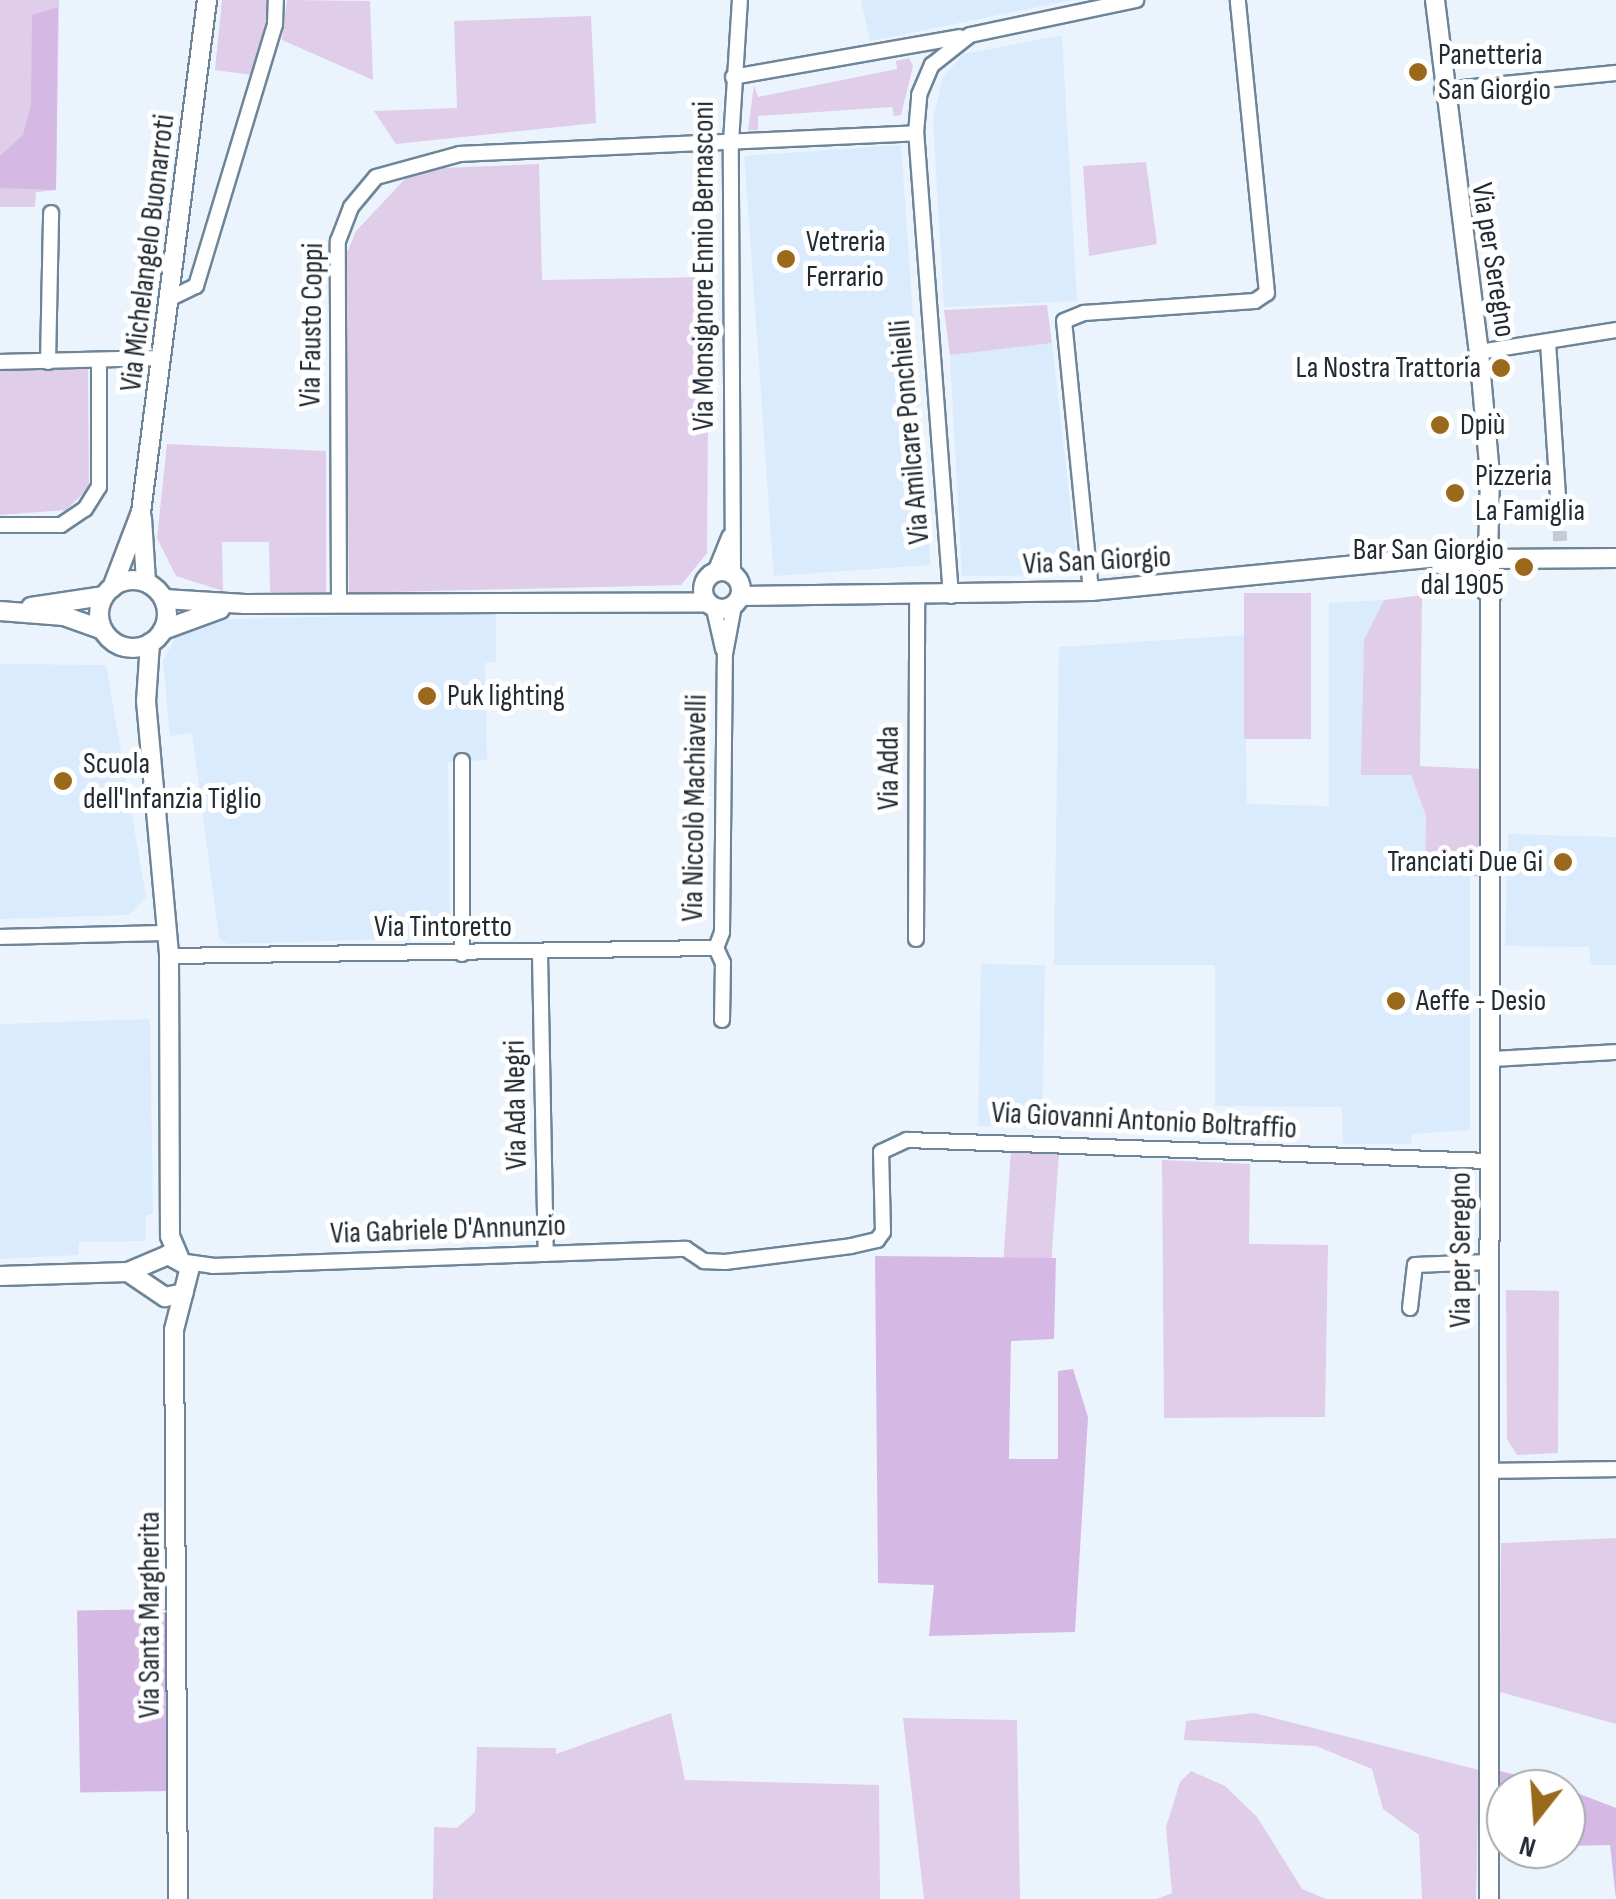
<!DOCTYPE html>
<html>
<head>
<meta charset="utf-8">
<style>
  body { margin:0 }
  #map { position:relative; width:1616px; height:1899px; overflow:hidden; background:#ebf4fd; font-family:"Sofia Sans Condensed",sans-serif }
  div>[style] { position:absolute }
  .built>* { inset:0; background:#d9ebfc; transform-origin:0 0 }
  .green>* { inset:0; background:#dfcde9; transform-origin:0 0 }
  .forest>* { inset:0; background:#d5b9e4; transform-origin:0 0 }
  .minor-tunnel>* { height:14px; margin-top:-7px; transform-origin:0; background:repeating-linear-gradient(90deg,#c3ccd5 0 14px,transparent 0 21px) }
  .roads { filter:drop-shadow(2px 0 #6e8598) drop-shadow(-2px 0 #6e8598) drop-shadow(0 2px #6e8598) drop-shadow(0 -2px #6e8598) }
  .minor>* { height:14px; margin:-7px; padding:0 7px; transform-origin:7px; border-radius:7px; background:#fff }
  .tertiary>* { height:18px; margin:-9px; padding:0 9px; transform-origin:9px; border-radius:9px; background:#fff }
  .tertiary>.ring { margin:-9px; padding:0; box-sizing:content-box; background:none; border:18px solid #fff; border-radius:50% }
  .dots>* { width:28px; height:28px; translate:-50% -50%; box-sizing:border-box; border:5px solid #fff; border-radius:50% }
  span { translate:-50% -50%; white-space:nowrap; text-align:center; line-height:1.15; -webkit-text-stroke:10px #fff; paint-order:stroke }
  .poi-label { font-size:30px; color:#222b33 }
  .left { translate:0 -50%; text-align:left }
  .right { translate:-100% -50%; text-align:right }
  .street-label { font-size:30px; color:#222b33 }
  .north { position:absolute; left:1486px; top:1769px; width:100px; height:100px; box-sizing:border-box; background:#fff; border:2px solid #a7aaad; border-radius:50%; rotate:197deg; font-size:28px; font-weight:700; line-height:40px; text-align:center; color:#222b33 }
  .north::after { content:''; display:block; margin:auto; width:35px; height:45px; background:#9a691c; clip-path:polygon(50% 0,100% 100%,50% 72%,0 100%) }
</style>
</head>
<body>
<div id="map">
  <div class="built">
    <div style="clip-path:polygon(861px 0,1073px 0,870px 41px)"></div>
    <div style="clip-path:polygon(1062px 35px,1077px 301px,944px 307px,933px 120px,943px 76px,964px 54px)"></div>
    <div style="left:901px;top:145px;width:421px;height:157px;rotate:86deg"></div>
    <div style="clip-path:polygon(1052px 343px,1078px 575px,962px 576px,950px 355px)"></div>
    <div style="clip-path:polygon(1384px 600px,1364px 640px,1362px 775px,1411px 775px,1426px 816px,1425px 871px,1470px 876px,1470px 1130px,1412px 1134px,1411px 1144px,1343px 1144px,1342px 1107px,1215px 1106px,1215px 965px,1054px 965px,1059px 647px,1244px 635px,1247px 804px,1329px 806px,1329px 603px)"></div>
    <div style="clip-path:polygon(496px 612px,496px 662px,485px 663px,487px 760px,448px 762px,450px 937px,227px 944px,219px 938px,192px 733px,170px 736px,163px 661px,175px 638px,203px 620px)"></div>
    <div style="clip-path:polygon(0 664px,106px 665px,146px 897px,129px 915px,0 919px)"></div>
    <div style="clip-path:polygon(1508px 834px,1616px 837px,1616px 965px,1591px 965px,1589px 947px,1505px 946px)"></div>
    <div style="left:981px;top:964px;width:64px;height:162px;rotate:1deg"></div>
    <div style="clip-path:polygon(150px 1019px,153px 1213px,145px 1216px,146px 1241px,79px 1242px,78px 1255px,0 1259px,0 1024px)"></div>
  </div>
  <div class="green">
    <div style="clip-path:polygon(0 0,59px 0,56px 190px,36px 192px,35px 207px,0 207px)"></div>
    <div style="clip-path:polygon(222px 0,271px 0,252px 75px,215px 70px)"></div>
    <div style="clip-path:polygon(287px 0,370px 1px,373px 80px,282px 40px)"></div>
    <div style="clip-path:polygon(591px 16px,596px 123px,396px 144px,374px 111px,457px 108px,454px 21px)"></div>
    <div style="clip-path:polygon(909px 58px,913px 66px,901px 115px,894px 116px,892px 107px,758px 116px,758px 130px,748px 130px,754px 85px,758px 97px,897px 69px,896px 61px)"></div>
    <div style="clip-path:polygon(1146px 162px,1157px 244px,1089px 256px,1083px 166px)"></div>
    <div style="clip-path:polygon(539px 164px,542px 280px,709px 277px,707px 553px,681px 585px,349px 593px,345px 257px,356px 231px,406px 178px,444px 168px)"></div>
    <div style="clip-path:polygon(1047px 305px,1052px 343px,950px 355px,944px 310px)"></div>
    <div style="clip-path:polygon(18px 369px,88px 369px,89px 488px,66px 510px,0 515px,0 370px)"></div>
    <div style="clip-path:polygon(167px 444px,326px 451px,326px 592px,270px 592px,269px 542px,222px 542px,223px 591px,176px 576px,157px 538px)"></div>
    <div style="left:1311px;top:593px;width:146px;height:67px;rotate:90deg"></div>
    <div style="clip-path:polygon(1422px 595px,1420px 766px,1483px 769px,1481px 877px,1425px 872px,1426px 816px,1411px 775px,1361px 775px,1364px 640px,1384px 600px)"></div>
    <div style="left:1011px;top:1151px;width:48px;height:107px;rotate:4deg"></div>
    <div style="clip-path:polygon(1162px 1160px,1250px 1164px,1249px 1244px,1328px 1245px,1325px 1417px,1164px 1418px)"></div>
    <div style="clip-path:polygon(1506px 1290px,1559px 1291px,1558px 1453px,1517px 1455px,1507px 1439px)"></div>
    <div style="clip-path:polygon(1616px 1538px,1616px 1724px,1500px 1692px,1501px 1543px)"></div>
    <div style="clip-path:polygon(671px 1713px,685px 1780px,879px 1785px,880px 1899px,433px 1899px,434px 1827px,457px 1828px,475px 1812px,477px 1747px,556px 1748px,556px 1754px)"></div>
    <div style="clip-path:polygon(1254px 1713px,1479px 1770px,1476px 1899px,1422px 1899px,1419px 1835px,1383px 1809px,1372px 1769px,1316px 1746px,1184px 1740px,1186px 1721px)"></div>
    <div style="clip-path:polygon(903px 1718px,1017px 1720px,1020px 1899px,924px 1899px)"></div>
    <div style="clip-path:polygon(1191px 1771px,1225px 1786px,1257px 1817px,1302px 1889px,1326px 1899px,1157px 1899px,1172px 1893px,1166px 1827px,1180px 1782px)"></div>
  </div>
  <div class="forest">
    <div style="clip-path:polygon(58px 7px,56px 190px,0 188px,0 156px,23px 135px,31px 105px,32px 15px)"></div>
    <div style="clip-path:polygon(875px 1256px,1056px 1258px,1054px 1339px,1011px 1341px,1009px 1459px,1058px 1459px,1058px 1371px,1073px 1369px,1088px 1417px,1075px 1632px,929px 1636px,934px 1585px,878px 1583px)"></div>
    <div style="left:167px;top:1609px;width:182px;height:90px;rotate:89deg"></div>
    <div style="clip-path:polygon(1500px 1771px,1559px 1786px,1616px 1808px,1616px 1899px,1610px 1845px,1566px 1846px,1566px 1789px,1506px 1789px,1506px 1849px,1500px 1849px)"></div>
  </div>
  <div class="minor-tunnel">
    <div style="left:1559px;top:510px;width:31px;rotate:88deg"></div>
  </div>
  <div class="roads">
    <div class="minor">
      <div style="left:733px;top:77px;width:230px;rotate:-10deg"></div>
      <div style="left:1442px;top:90px;width:175px;rotate:-5.6deg"></div>
      <div style="left:171px;top:298px;width:28px;rotate:-26deg"></div>
      <div style="left:196px;top:286px;width:274px;rotate:-73.2deg"></div>
      <div style="left:275px;top:24px;width:24px;rotate:-88deg"></div>
      <div style="left:1548px;top:342px;width:168px;rotate:86.3deg"></div>
      <div style="left:1479px;top:352px;width:139px;rotate:-9.1deg"></div>
      <div style="left:0;top:362px;width:163px;rotate:-1.4deg"></div>
      <div style="left:48px;top:362px;width:149px;rotate:-88.8deg"></div>
      <div style="left:0;top:525px;width:61px"></div>
      <div style="left:61px;top:525px;width:29px;rotate:-34deg"></div>
      <div style="left:85px;top:509px;width:26px;rotate:-58deg"></div>
      <div style="left:99px;top:487px;width:125px;rotate:-90deg"></div>
      <div style="left:715px;top:572px;width:38px;rotate:-68deg"></div>
      <div style="left:733px;top:574px;width:432px;rotate:-90.3deg"></div>
      <div style="left:731px;top:142px;width:142px;rotate:-86.4deg"></div>
      <div style="left:1091px;top:591px;width:271px;rotate:-95.7deg"></div>
      <div style="left:1064px;top:321px;width:22px;rotate:-22deg"></div>
      <div style="left:1084px;top:313px;width:171px;rotate:-4deg"></div>
      <div style="left:1255px;top:301px;width:14px;rotate:-34deg"></div>
      <div style="left:1267px;top:293px;width:294px;rotate:-95.7deg"></div>
      <div style="left:951px;top:596px;width:464px;rotate:-94.3deg"></div>
      <div style="left:916px;top:133px;width:38px;rotate:-85deg"></div>
      <div style="left:919px;top:95px;width:33px;rotate:-67deg"></div>
      <div style="left:932px;top:65px;width:48px;rotate:-38.3deg"></div>
      <div style="left:970px;top:35px;width:170px;rotate:-11.9deg"></div>
      <div style="left:339px;top:603px;width:362px;rotate:-90.2deg"></div>
      <div style="left:338px;top:241px;width:36px;rotate:-69deg"></div>
      <div style="left:351px;top:207px;width:39px;rotate:-50deg"></div>
      <div style="left:376px;top:177px;width:87px;rotate:-15.3deg"></div>
      <div style="left:460px;top:154px;width:456px;rotate:-2.6deg"></div>
      <div style="left:714px;top:609px;width:41px;rotate:77.3deg"></div>
      <div style="left:462px;top:761px;width:193px;rotate:90deg"></div>
      <div style="left:0;top:937px;width:168px;rotate:-1.4deg"></div>
      <div style="left:916px;top:939px;width:343px;rotate:-89.8deg"></div>
      <div style="left:540px;top:954px;width:300px;rotate:88.9deg"></div>
      <div style="left:169px;top:956px;width:547px;rotate:-0.84deg"></div>
      <div style="left:722px;top:1020px;width:57px;rotate:-89deg"></div>
      <div style="left:723px;top:963px;width:17px;rotate:-115deg"></div>
      <div style="left:716px;top:948px;width:17px;rotate:-69deg"></div>
      <div style="left:722px;top:932px;width:278px;rotate:-89.4deg"></div>
      <div style="left:725px;top:654px;width:49px;rotate:-79.4deg"></div>
      <div style="left:1491px;top:1059px;width:125px;rotate:-3.2deg"></div>
      <div style="left:186px;top:1262px;width:27px;rotate:8deg"></div>
      <div style="left:213px;top:1266px;width:473px;rotate:-2.1deg"></div>
      <div style="left:686px;top:1249px;width:22px;rotate:34deg"></div>
      <div style="left:704px;top:1261px;width:21px;rotate:3deg"></div>
      <div style="left:725px;top:1262px;width:127px;rotate:-7.2deg"></div>
      <div style="left:851px;top:1246px;width:27px;rotate:-13deg"></div>
      <div style="left:877px;top:1240px;width:10px;rotate:-53deg"></div>
      <div style="left:883px;top:1232px;width:80px;rotate:-91.4deg"></div>
      <div style="left:881px;top:1152px;width:29px;rotate:-25deg"></div>
      <div style="left:907px;top:1140px;width:582px;rotate:2.07deg"></div>
      <div style="left:1410px;top:1308px;width:43px;rotate:-83.4deg"></div>
      <div style="left:1415px;top:1265px;width:74px;rotate:-2.3deg"></div>
      <div style="left:1489px;top:1471px;width:127px;rotate:-0.9deg"></div>
    </div>
    <div class="tertiary">
      <div style="left:1435px;top:0;width:355px;rotate:82.9deg"></div>
      <div style="left:1479px;top:352px;width:123px;rotate:84.9deg"></div>
      <div style="left:1490px;top:475px;width:83px;rotate:91.4deg"></div>
      <div style="left:142px;top:518px;width:64px;rotate:86.4deg"></div>
      <div style="left:1490px;top:559px;width:126px;rotate:-0.5deg"></div>
      <div style="left:1441px;top:565px;width:25px;rotate:11deg"></div>
      <div style="left:1466px;top:570px;width:36px;rotate:46deg"></div>
      <div class="ring" style="left:703px;top:571px;width:20px;height:20px"></div>
      <div class="ring" style="left:99px;top:580px;width:50px;height:50px"></div>
      <div style="left:112px;top:588px;width:81px;rotate:-69.1deg"></div>
      <div style="left:141px;top:512px;width:516px;rotate:-82.65deg"></div>
      <div style="left:741px;top:596px;width:350px;rotate:-0.8deg"></div>
      <div style="left:1091px;top:591px;width:390px;rotate:-5.6deg"></div>
      <div style="left:1479px;top:553px;width:13px;rotate:29deg"></div>
      <div style="left:1490px;top:559px;width:1340px;rotate:90.04deg"></div>
      <div style="left:164px;top:599px;width:81px;rotate:3.5deg"></div>
      <div style="left:245px;top:604px;width:461px;rotate:-0.2deg"></div>
      <div style="left:31px;top:607px;width:74px;rotate:-8.6deg"></div>
      <div style="left:0;top:611px;width:64px;rotate:4.5deg"></div>
      <div style="left:64px;top:616px;width:41px;rotate:19.7deg"></div>
      <div style="left:163px;top:630px;width:61px;rotate:-20.2deg"></div>
      <div style="left:150px;top:643px;width:58px;rotate:93.9deg"></div>
      <div style="left:146px;top:701px;width:256px;rotate:84.8deg"></div>
      <div style="left:169px;top:956px;width:280px;rotate:89.8deg"></div>
      <div style="left:170px;top:1236px;width:23px;rotate:67deg"></div>
      <div style="left:128px;top:1272px;width:45px;rotate:34deg"></div>
      <div style="left:165px;top:1297px;width:19px;rotate:-12deg"></div>
      <div style="left:0;top:1276px;width:128px;rotate:-1.8deg"></div>
      <div style="left:128px;top:1272px;width:43px;rotate:-23deg"></div>
      <div style="left:168px;top:1255px;width:25px;rotate:29deg"></div>
      <div style="left:190px;top:1267px;width:65px;rotate:104.3deg"></div>
      <div style="left:174px;top:1330px;width:569px;rotate:89.6deg"></div>
    </div>
  </div>
  <div class="dots">
    <div style="left:1418px;top:72px;background:#9a691c"></div>
    <div style="left:786px;top:259px;background:#9a691c"></div>
    <div style="left:1501px;top:368px;background:#9a691c"></div>
    <div style="left:1440px;top:425px;background:#9a691c"></div>
    <div style="left:1455px;top:493px;background:#9a691c"></div>
    <div style="left:1524px;top:567px;background:#9a691c"></div>
    <div style="left:427px;top:696px;background:#9a691c"></div>
    <div style="left:63px;top:781px;background:#9a691c"></div>
    <div style="left:1563px;top:862px;background:#9a691c"></div>
    <div style="left:1396px;top:1001px;background:#9a691c"></div>
  </div>
  <div class="poi-label">
    <span class="left" style="left:1438px;top:72px">Panetteria<br>San Giorgio</span>
    <span class="left" style="left:806px;top:259px">Vetreria<br>Ferrario</span>
    <span class="right" style="left:1481px;top:368px">La Nostra Trattoria</span>
    <span class="left" style="left:1460px;top:425px">Dpiù</span>
    <span class="left" style="left:1475px;top:493px">Pizzeria<br>La Famiglia</span>
    <span class="right" style="left:1504px;top:567px">Bar San Giorgio<br>dal 1905</span>
    <span class="left" style="left:447px;top:696px">Puk lighting</span>
    <span class="left" style="left:83px;top:781px">Scuola<br>dell'Infanzia Tiglio</span>
    <span class="right" style="left:1543px;top:862px">Tranciati Due Gi</span>
    <span class="left" style="left:1416px;top:1001px">Aeffe - Desio</span>
  </div>
  <div class="street-label">
    <span style="left:148px;top:253px;rotate:-83deg">Via Michelangelo Buonarroti</span>
    <span style="left:1493px;top:260px;rotate:81deg">Via per Seregno</span>
    <span style="left:704px;top:266px;rotate:-90deg">Via Monsignore Ennio Bernasconi</span>
    <span style="left:312px;top:325px;rotate:-89deg">Via Fausto Coppi</span>
    <span style="left:910px;top:432px;rotate:-95deg">Via Amilcare Ponchielli</span>
    <span style="left:1097px;top:561px;rotate:-3deg">Via San Giorgio</span>
    <span style="left:889px;top:768px;rotate:-90deg">Via Adda</span>
    <span style="left:695px;top:808px;rotate:-89deg">Via Niccolò Machiavelli</span>
    <span style="left:443px;top:927px">Via Tintoretto</span>
    <span style="left:516px;top:1105px;rotate:-91deg">Via Ada Negri</span>
    <span style="left:1144px;top:1121px;rotate:3deg">Via Giovanni Antonio Boltraffio</span>
    <span style="left:448px;top:1230px;rotate:-2deg">Via Gabriele D'Annunzio</span>
    <span style="left:1461px;top:1250px;rotate:-90deg">Via per Seregno</span>
    <span style="left:150px;top:1615px;rotate:-90deg">Via Santa Margherita</span>
  </div>
  <div class="north">N</div>
</div>
</body>
</html>
